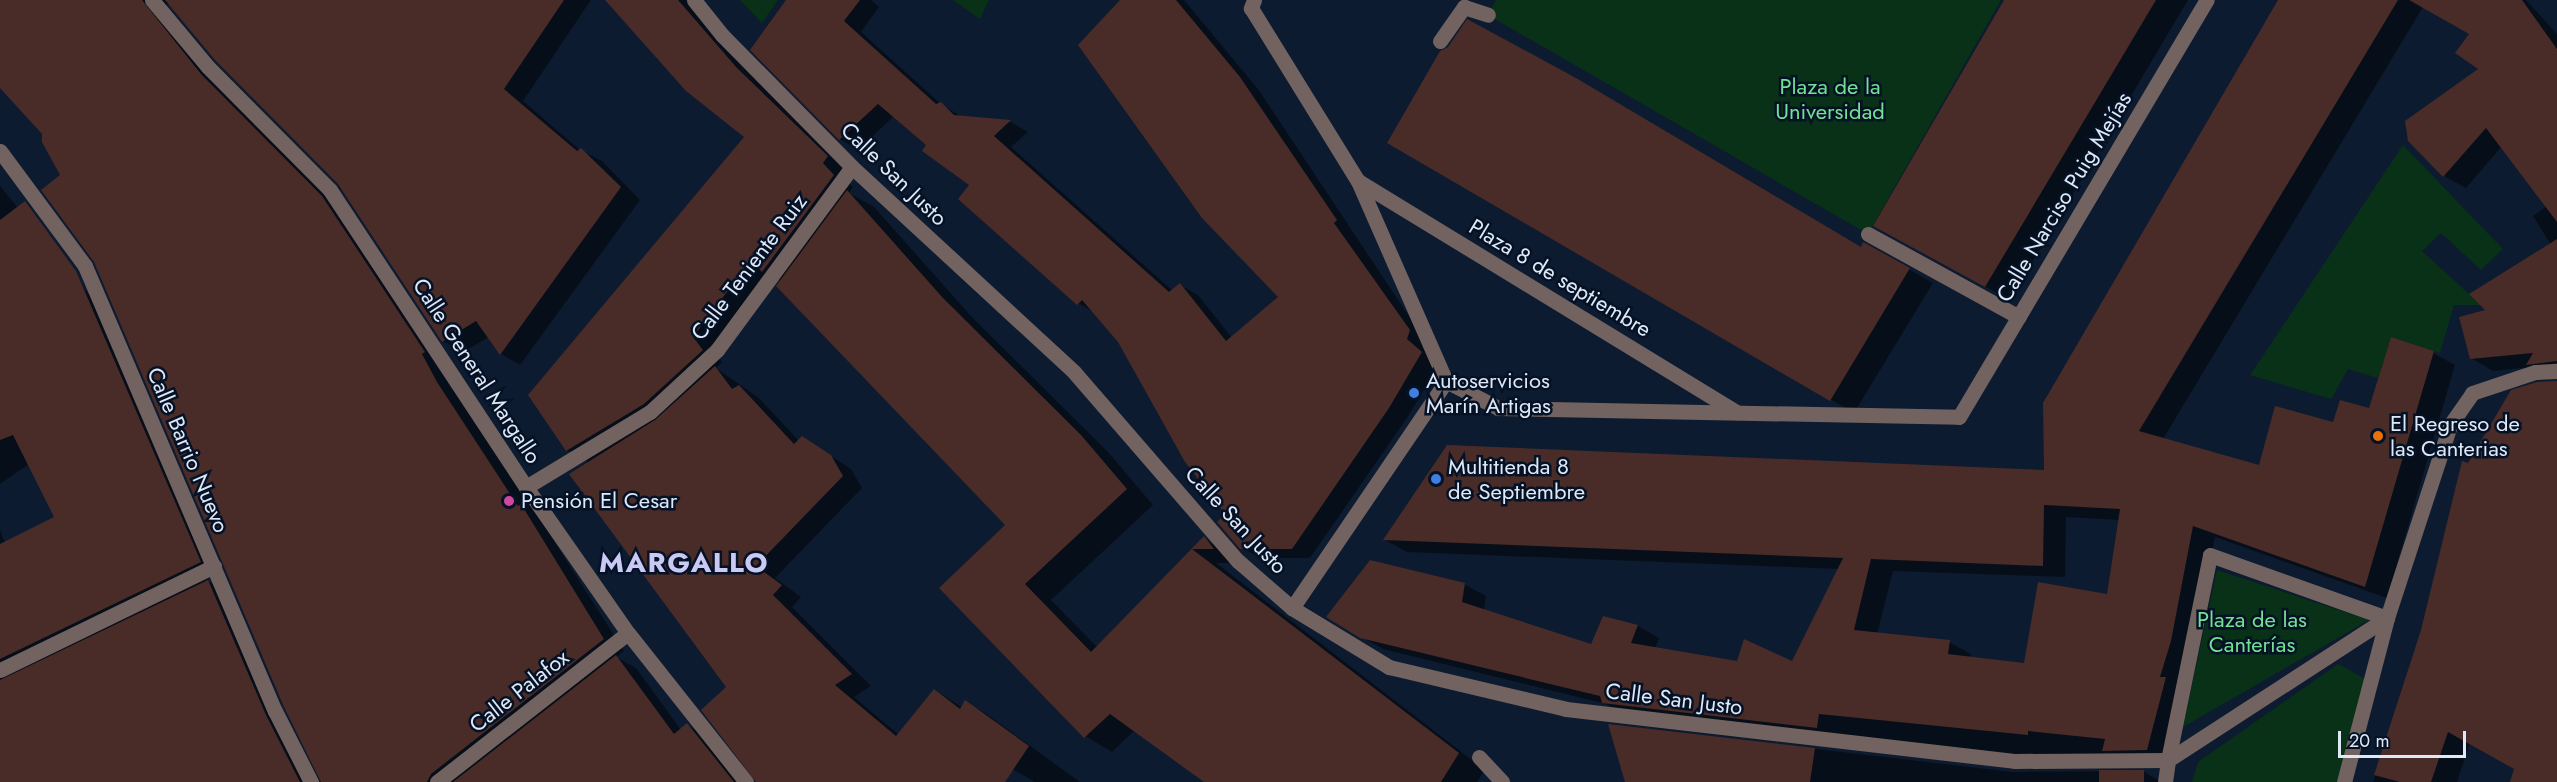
<!DOCTYPE html>
<html>
<head>
<meta charset="utf-8">
<style>
  body { margin:0 }
  #map { position:relative; width:2557px; height:782px; overflow:hidden; background:#0d1b30; font-family:Jost,sans-serif }
  div>[style] { position:absolute }
  .green>* { inset:0; background:#083117 }
  .shadow>* { inset:0; background:#0007 }
  .building>* { inset:0; background:#492b28; transform-origin:0 0 }
  .service>* { height:15px; margin:-7.5px; padding:0 7.5px; transform-origin:7.5px; border-radius:7.5px; background:#726360 }
  .pedestrian>* { height:15px; margin:-7.5px; padding:0 7.5px; transform-origin:7.5px; border-radius:7.5px; background:#726360 }
  .minor>* { height:15px; margin:-7.5px; padding:0 7.5px; transform-origin:7.5px; border-radius:7.5px; background:#726360 }
  .dots>* { width:16px; height:16px; translate:-50% -50%; box-sizing:border-box; border:3px solid #051226; border-radius:50% }
  span { translate:-50% -50%; white-space:nowrap; text-align:center; line-height:1.15; -webkit-text-stroke:5px #051226; paint-order:stroke }
  .park-label { font-size:22px; color:#73e193 }
  .street-label { font-size:22px; color:#dee8f7 }
  .poi-label { font-size:22px; color:#dee8f7 }
  .left { translate:0 -50%; text-align:left }
  .district-label { font-size:28px; color:#cac9f4; font-weight:700; letter-spacing:1.5px }
  .scale { position:absolute; left:2338px; top:731px; width:128px; height:27px; box-sizing:border-box; border:3px solid #dee8f7; border-top:0; padding-left:8px; font-size:18px; line-height:21px; white-space:nowrap; color:#dee8f7; -webkit-text-stroke:4px #051226; paint-order:stroke }
</style>
</head>
<body>
<div id="map">
  <div class="green">
    <div style="clip-path:polygon(740px 0,778px 0,762px 23px)"></div>
    <div style="clip-path:polygon(953px 0,989px 0,980px 19px)"></div>
    <div style="clip-path:polygon(1496px 0,2001px 0,1868px 234px,1488px 15px)"></div>
    <div style="clip-path:polygon(2403px 145px,2503px 249px,2481px 270px,2441px 233px,2422px 251px,2481px 305px,2454px 305px,2440px 353px,2391px 337px,2378px 378px,2348px 369px,2331px 399px,2250px 375px)"></div>
    <div style="clip-path:polygon(2217px 570px,2369px 620px,2183px 727px)"></div>
    <div style="clip-path:polygon(2338px 664px,2366px 679px,2337px 782px,2192px 782px,2198px 762px)"></div>
  </div>
  <div class="shadow">
    <div style="clip-path:polygon(0 0,591px 0,523px 101px,580px 150px,602px 161px,640px 200px,520px 365px,501px 354px,489px 337px,463px 352px,443px 341px,338px 182px,169px 3px,163px 8px,342px 209px,624px 651px,616px 657px,636px 668px,681px 730px,687px 725px,707px 736px,743px 782px,320px 782px,321px 777px,43px 134px,0 84px)"></div>
    <div style="clip-path:polygon(607px 0,687px 0,757px 81px,847px 169px,842px 175px,853px 187px,849px 193px,874px 207px,970px 315px,1108px 452px,1153px 505px,1051px 600px,1098px 648px,1204px 538px,1239px 563px,1216px 563px,1485px 770px,1477px 782px,1207px 782px,1135px 730px,1112px 752px,1085px 736px,942px 588px,1007px 525px,782px 281px,768px 274px,712px 349px,722px 362px,716px 368px,759px 398px,799px 441px,822px 450px,851px 469px,862px 488px,775px 578px,801px 597px,792px 607px,871px 686px,854px 697px,899px 735px,935px 690px,963px 708px,965px 702px,985px 713px,1080px 782px,1035px 782px,994px 759px,979px 782px,756px 782px,728px 688px,590px 463px,567px 450px,746px 137px)"></div>
    <div style="clip-path:polygon(788px 0,871px 0,879px 7px,861px 32px,941px 104px,962px 117px,1011px 122px,1028px 132px,1011px 147px,1173px 291px,1180px 285px,1198px 295px,1232px 338px,1280px 297px,1122px 0,1184px 0,1258px 89px,1440px 363px,1407px 418px,1310px 558px,1260px 558px,1241px 547px,1227px 514px,1119px 341px,1095px 313px,1078px 303px,971px 185px,928px 145px,894px 116px,858px 150px,840px 139px,752px 49px)"></div>
    <div style="clip-path:polygon(2008px 0,2188px 0,2010px 300px,1899px 239px)"></div>
    <div style="clip-path:polygon(evenodd,2280px 0,2526px 0,2557px 34px,2557px 375px,2532px 367px,2493px 371px,2471px 358px,2488px 310px,2551px 245px,2533px 216px,2547px 206px,2502px 146px,2466px 188px,2444px 176px,2480px 69px,2471px 33px,2423px 7px,2163px 439px,2260px 467px,2334px 424px,2370px 409px,2433px 353px,2455px 365px,2387px 598px,2215px 537px,2169px 762px,2037px 763px,1625px 715px,1606px 704px,1383px 649px,1360px 636px,1464px 584px,1486px 596px,1484px 610px,1592px 646px,1604px 618px,1638px 626px,1659px 638px,1655px 649px,1738px 663px,1793px 663px,1839px 569px,1407px 552px,1385px 540px,2046px 471px,2280px 0,2066px 517px,2119px 520px,2108px 595px,2025px 665px,1970px 658px,1971px 654px,1949px 642px,1877px 634px,1893px 571px,2065px 577px,2066px 517px)"></div>
    <div style="clip-path:polygon(1389px 142px,1861px 249px,1864px 244px,1933px 283px,1854px 413px)"></div>
    <div style="clip-path:polygon(0 186px,114px 325px,220px 573px,206px 580px,228px 593px,313px 782px,0 782px,0 530px,5px 543px,56px 518px,29px 464px,0 484px)"></div>
    <div style="clip-path:polygon(2557px 381px,2557px 782px,2512px 782px,2516px 769px,2470px 743px,2457px 782px,2373px 782px,2422px 630px,2469px 465px)"></div>
    <div style="clip-path:polygon(1610px 725px,2013px 772px,2143px 771px,2161px 782px,1628px 782px)"></div>
  </div>
  <div class="building">
    <div style="clip-path:polygon(0 0,142px 0,201px 74px,322px 196px,425px 352px,422px 354px,437px 382px,518px 506px,521px 504px,604px 639px,431px 774px,427px 782px,321px 782px,284px 707px,94px 262px,41px 190px,60px 175px,42px 142px,42px 134px,0 88px)"></div>
    <div style="clip-path:polygon(165px 0,564px 0,504px 89px,577px 151px,581px 148px,621px 187px,500px 355px,476px 321px,442px 342px,338px 184px,215px 60px)"></div>
    <div style="clip-path:polygon(605px 0,678px 0,737px 68px,828px 156px,823px 163px,834px 175px,762px 272px,751px 260px,693px 337px,703px 350px,644px 404px,566px 451px,528px 395px,744px 137px,686px 91px)"></div>
    <div style="clip-path:polygon(786px 0,860px 0,844px 21px,936px 104px,941px 102px,954px 115px,1011px 120px,994px 136px,1169px 292px,1180px 283px,1226px 341px,1278px 297px,1202px 218px,1078px 45px,1120px 0,1176px 0,1240px 77px,1337px 220px,1334px 223px,1410px 330px,1407px 339px,1422px 352px,1389px 408px,1292px 549px,1240px 549px,1217px 522px,1225px 514px,1185px 462px,1118px 342px,1082px 300px,1077px 305px,958px 199px,969px 185px,922px 151px,926px 145px,878px 104px,839px 140px,750px 50px)"></div>
    <div style="clip-path:polygon(2004px 0,2156px 0,1985px 287px,1873px 226px)"></div>
    <div style="clip-path:polygon(evenodd,2278px 0,2398px 0,2139px 431px,2259px 465px,2275px 406px,2333px 422px,2340px 400px,2369px 408px,2391px 337px,2434px 351px,2365px 587px,2193px 526px,2171px 641px,2160px 677px,2166px 677px,2147px 750px,2102px 751px,2105px 739px,2028px 731px,2028px 735px,1819px 714px,1817px 728px,1602px 703px,1600px 696px,1360px 638px,1326px 617px,1370px 560px,1465px 583px,1462px 602px,1591px 644px,1603px 616px,1638px 625px,1631px 643px,1737px 661px,1744px 639px,1792px 661px,1843px 558px,1383px 540px,1447px 445px,2044px 470px,2043px 403px,2278px 0,2044px 505px,2120px 509px,2107px 594px,2038px 582px,2024px 663px,1948px 654px,1950px 640px,1854px 630px,1871px 559px,2043px 566px,2044px 505px)"></div>
    <div style="clip-path:polygon(2409px 0,2522px 0,2557px 49px,2557px 222px,2486px 128px,2443px 177px,2408px 141px,2405px 121px,2478px 69px,2455px 53px,2469px 34px)"></div>
    <div style="clip-path:polygon(1467px 19px,1576px 78px,1861px 247px,1863px 242px,1910px 268px,1830px 401px,1387px 143px,1440px 51px,1448px 47px)"></div>
    <div style="clip-path:polygon(847px 190px,943px 298px,1081px 435px,1127px 489px,1025px 584px,1091px 652px,1204px 536px,1214px 549px,1192px 549px,1459px 753px,1441px 782px,1204px 782px,1110px 714px,1084px 738px,939px 588px,1005px 525px,776px 286px)"></div>
    <div style="clip-path:polygon(25px 201px,76px 271px,201px 562px,0 659px,0 544px,54px 517px,13px 435px,0 440px,0 220px)"></div>
    <div style="clip-path:polygon(2557px 239px,2557px 361px,2526px 365px,2533px 353px,2470px 359px,2459px 317px,2485px 310px,2469px 294px)"></div>
    <div style="clip-path:polygon(715px 366px,732px 389px,739px 385px,794px 444px,802px 436px,831px 455px,843px 476px,756px 566px,782px 585px,773px 595px,852px 674px,835px 685px,896px 736px,934px 689px,960px 709px,965px 700px,1029px 746px,1005px 782px,756px 782px,701px 710px,726px 687px,569px 474px,655px 420px)"></div>
    <div style="clip-path:polygon(2557px 381px,2557px 782px,2510px 782px,2514px 769px,2448px 732px,2431px 782px,2400px 782px,2374px 775px,2421px 630px,2462px 461px,2468px 463px,2511px 390px,2537px 382px)"></div>
    <div style="clip-path:polygon(208px 580px,266px 715px,300px 782px,0 782px,0 680px)"></div>
    <div style="clip-path:polygon(616px 655px,674px 734px,687px 723px,734px 782px,453px 782px)"></div>
    <div style="clip-path:polygon(1608px 724px,1815px 748px,1810px 782px,1625px 782px)"></div>
    <div style="left:2099px;top:770px;width:45px;height:12px"></div>
  </div>
  <div class="service">
    <div style="left:1479px;top:757px;width:34px;rotate:47deg"></div>
    <div style="left:2168px;top:760px;width:209px;rotate:-78.4deg"></div>
    <div style="left:2210px;top:555px;width:188px;rotate:19.6deg"></div>
  </div>
  <div class="pedestrian">
    <div style="left:1440px;top:41px;width:42px;rotate:-54.8deg"></div>
    <div style="left:1464px;top:7px;width:25px;rotate:18deg"></div>
    <div style="left:1868px;top:234px;width:172px;rotate:28.8deg"></div>
    <div style="left:437px;top:782px;width:242px;rotate:-38deg"></div>
  </div>
  <div class="minor">
    <div style="left:152px;top:0;width:87px;rotate:50.1deg"></div>
    <div style="left:208px;top:67px;width:173px;rotate:45.2deg"></div>
    <div style="left:330px;top:190px;width:356px;rotate:56.6deg"></div>
    <div style="left:526px;top:487px;width:178px;rotate:55.1deg"></div>
    <div style="left:628px;top:633px;width:190px;rotate:51.6deg"></div>
    <div style="left:694px;top:0;width:45px;rotate:51.3deg"></div>
    <div style="left:722px;top:35px;width:185px;rotate:45.4deg"></div>
    <div style="left:852px;top:167px;width:302px;rotate:42.7deg"></div>
    <div style="left:1074px;top:372px;width:250px;rotate:49.1deg"></div>
    <div style="left:1238px;top:561px;width:72px;rotate:41deg"></div>
    <div style="left:1292px;top:608px;width:114px;rotate:31.3deg"></div>
    <div style="left:1389px;top:667px;width:182px;rotate:13.3deg"></div>
    <div style="left:1566px;top:709px;width:451px;rotate:6.6deg"></div>
    <div style="left:2014px;top:761px;width:154px;rotate:-0.4deg"></div>
    <div style="left:1254px;top:0;width:9px;rotate:111deg"></div>
    <div style="left:1251px;top:8px;width:203px;rotate:58.3deg"></div>
    <div style="left:1358px;top:181px;width:219px;rotate:66.3deg"></div>
    <div style="left:1446px;top:381px;width:59px;rotate:27.4deg"></div>
    <div style="left:1498px;top:408px;width:461px;rotate:1.1deg"></div>
    <div style="left:1959px;top:417px;width:485px;rotate:-59.3deg"></div>
    <div style="left:0;top:151px;width:143px;rotate:53.5deg"></div>
    <div style="left:85px;top:266px;width:484px;rotate:66.9deg"></div>
    <div style="left:275px;top:711px;width:80px;rotate:63.1deg"></div>
    <div style="left:1358px;top:181px;width:444px;rotate:31.4deg"></div>
    <div style="left:526px;top:487px;width:145px;rotate:-31.2deg"></div>
    <div style="left:650px;top:412px;width:91px;rotate:-42.8deg"></div>
    <div style="left:717px;top:350px;width:227px;rotate:-53.6deg"></div>
    <div style="left:1292px;top:608px;width:274px;rotate:-55.8deg"></div>
    <div style="left:0;top:670px;width:238px;rotate:-25.9deg"></div>
    <div style="left:2165px;top:782px;width:22px;rotate:-82deg"></div>
    <div style="left:2168px;top:760px;width:261px;rotate:-33deg"></div>
    <div style="left:2387px;top:618px;width:203px;rotate:-71.9deg"></div>
    <div style="left:2450px;top:425px;width:39px;rotate:-55deg"></div>
    <div style="left:2472px;top:393px;width:66px;rotate:-18.4deg"></div>
    <div style="left:2535px;top:372px;width:22px;rotate:-3deg"></div>
    <div style="left:2344px;top:782px;width:170px;rotate:-75.3deg"></div>
  </div>
  <div class="dots">
    <div style="left:1414px;top:393px;background:#3f7fe0"></div>
    <div style="left:2378px;top:436px;background:#e8710a"></div>
    <div style="left:1436px;top:479px;background:#3f7fe0"></div>
    <div style="left:509px;top:501px;background:#d1479c"></div>
  </div>
  <div class="park-label">
    <span style="left:1830px;top:99px">Plaza de la<br>Universidad</span>
    <span style="left:2252px;top:632px">Plaza de las<br>Canterías</span>
  </div>
  <div class="street-label">
    <span style="left:894px;top:174px;rotate:44deg">Calle San Justo</span>
    <span style="left:2064px;top:197px;rotate:-59deg">Calle Narciso Puig Mejías</span>
    <span style="left:749px;top:267px;rotate:-53deg">Calle Teniente Ruiz</span>
    <span style="left:1560px;top:278px;rotate:31deg">Plaza 8 de septiembre</span>
    <span style="left:477px;top:371px;rotate:57deg">Calle General Margallo</span>
    <span style="left:188px;top:450px;rotate:67deg">Calle Barrio Nuevo</span>
    <span style="left:1236px;top:520px;rotate:47deg">Calle San Justo</span>
    <span style="left:519px;top:691px;rotate:-38deg">Calle Palafox</span>
    <span style="left:1674px;top:699px;rotate:7deg">Calle San Justo</span>
  </div>
  <div class="poi-label">
    <span class="left" style="left:1426px;top:393px">Autoservicios<br>Marín Artigas</span>
    <span class="left" style="left:2390px;top:436px">El Regreso de<br>las Canterias</span>
    <span class="left" style="left:1448px;top:479px">Multitienda 8<br>de Septiembre</span>
    <span class="left" style="left:521px;top:501px">Pensión El Cesar</span>
  </div>
  <div class="district-label">
    <span style="left:684px;top:563px">MARGALLO</span>
  </div>
  <div class="scale">20 m</div>
</div>
</body>
</html>
